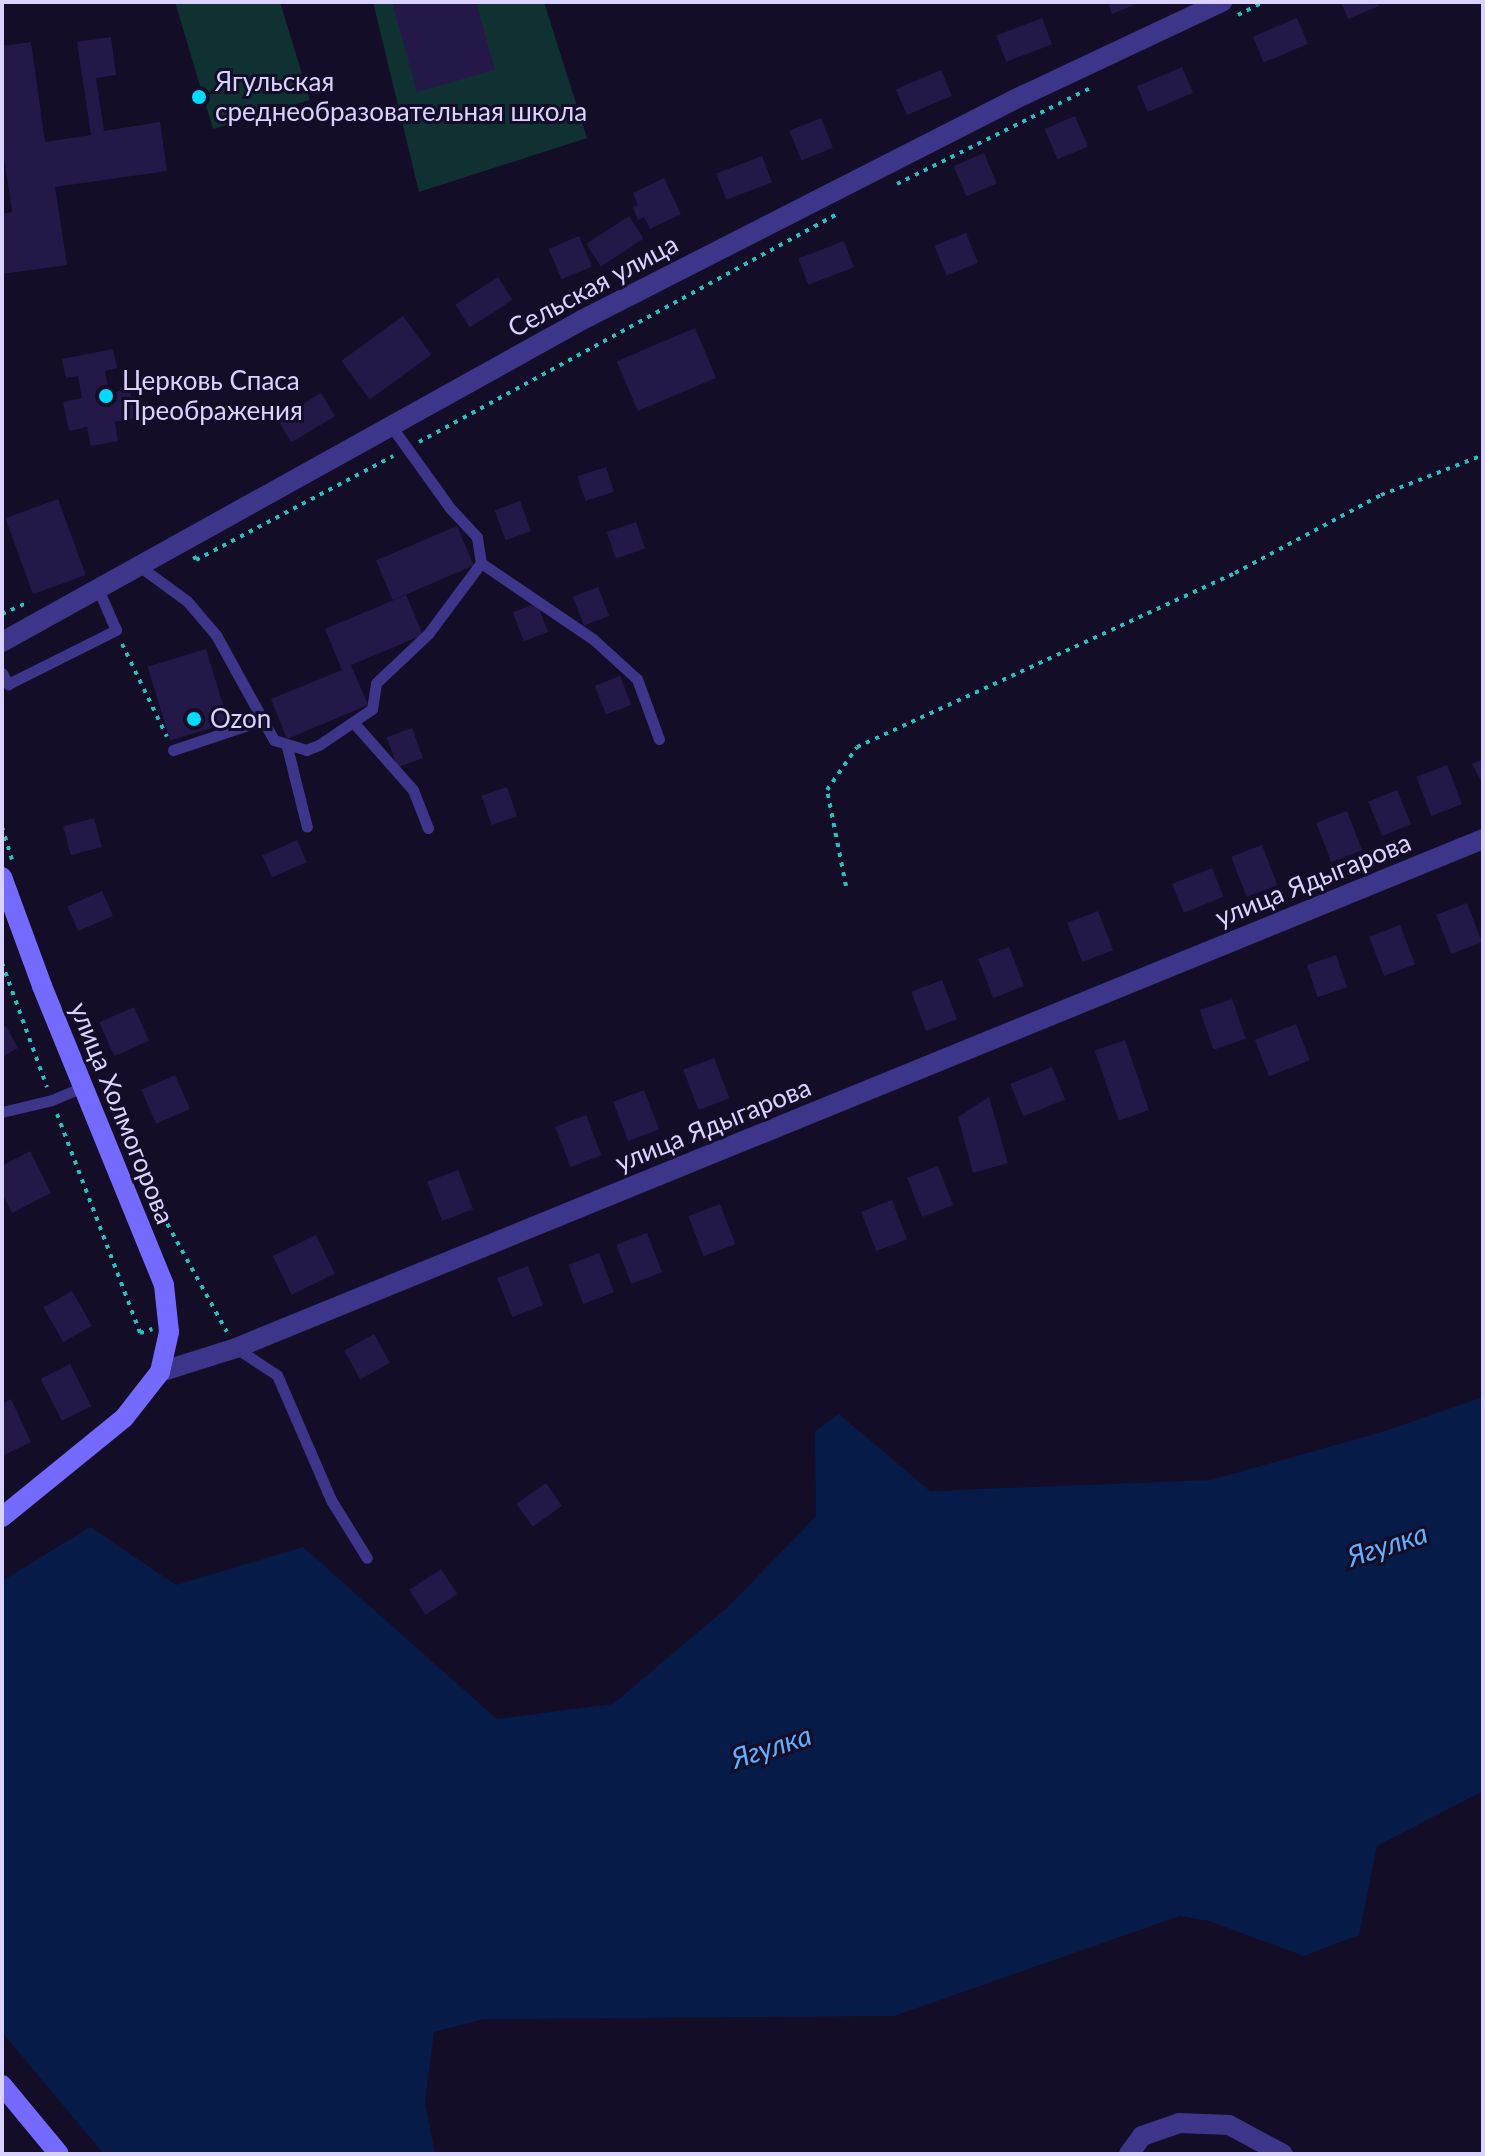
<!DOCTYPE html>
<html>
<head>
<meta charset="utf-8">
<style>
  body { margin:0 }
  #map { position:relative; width:1485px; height:2156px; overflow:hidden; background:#130d27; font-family:Lato,sans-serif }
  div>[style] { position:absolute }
  .green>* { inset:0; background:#103132 }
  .water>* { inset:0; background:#061b47 }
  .building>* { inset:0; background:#241849; transform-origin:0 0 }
  .path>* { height:4px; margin-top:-2px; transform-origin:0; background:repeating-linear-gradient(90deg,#26c1be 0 4px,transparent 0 10px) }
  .lane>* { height:11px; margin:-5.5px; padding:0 5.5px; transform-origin:5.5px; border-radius:5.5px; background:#3c3589 }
  .street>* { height:20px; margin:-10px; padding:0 10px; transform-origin:10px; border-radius:10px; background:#3c3589 }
  .secondary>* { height:20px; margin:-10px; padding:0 10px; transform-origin:10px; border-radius:10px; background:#746aff }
  .dots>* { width:22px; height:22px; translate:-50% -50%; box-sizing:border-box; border:4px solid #130d27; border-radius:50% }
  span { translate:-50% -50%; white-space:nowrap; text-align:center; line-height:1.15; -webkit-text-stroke:6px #130d27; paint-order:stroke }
  .poi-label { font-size:26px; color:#dad3ff }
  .left { translate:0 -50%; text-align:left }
  .street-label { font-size:26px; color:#dad3ff }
  .water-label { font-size:28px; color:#61b0ff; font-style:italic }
  .frame { position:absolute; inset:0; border:4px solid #dad3ff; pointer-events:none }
</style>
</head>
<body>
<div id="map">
  <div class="green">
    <div style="clip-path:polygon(175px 2px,280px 2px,310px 100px,213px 129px)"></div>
    <div style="clip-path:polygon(373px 2px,544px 2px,587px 138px,419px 192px)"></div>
  </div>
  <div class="water">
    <div style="clip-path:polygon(1483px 1397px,1483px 1791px,1377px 1846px,1359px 1935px,1304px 1956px,1209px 1921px,1180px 1916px,894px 2016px,484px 2019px,434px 2032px,425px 2102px,435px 2154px,104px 2154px,2px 2032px,2px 1581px,90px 1527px,176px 1585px,303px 1547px,497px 1719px,613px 1704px,730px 1605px,816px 1516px,815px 1431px,839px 1414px,930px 1491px,1211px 1480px,1385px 1431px)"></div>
  </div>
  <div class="building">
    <div style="clip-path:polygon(392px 2px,476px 2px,495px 70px,417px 92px)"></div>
    <div style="clip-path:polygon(1108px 2px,1141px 2px,1112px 14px)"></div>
    <div style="clip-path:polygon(1341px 2px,1377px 2px,1379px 6px,1348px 19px)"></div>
    <div style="left:1042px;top:18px;width:28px;height:49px;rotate:69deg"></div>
    <div style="left:1297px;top:18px;width:28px;height:48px;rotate:67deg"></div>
    <div style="clip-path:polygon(111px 37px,116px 75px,96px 78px,104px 131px,160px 122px,167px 171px,55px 187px,67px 265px,2px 274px,2px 214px,12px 212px,2px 144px,2px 46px,31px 42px,45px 142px,91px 135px,77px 42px)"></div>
    <div style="left:1182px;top:67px;width:28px;height:49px;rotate:67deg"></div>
    <div style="left:941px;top:70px;width:28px;height:49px;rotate:67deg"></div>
    <div style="left:1075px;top:116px;width:33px;height:33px;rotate:67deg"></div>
    <div style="left:821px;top:118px;width:32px;height:34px;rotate:68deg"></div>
    <div style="left:984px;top:153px;width:33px;height:33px;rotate:67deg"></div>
    <div style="left:762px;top:156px;width:28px;height:49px;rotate:69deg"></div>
    <div style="clip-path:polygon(664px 178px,681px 214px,650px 229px,644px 217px,638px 220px,633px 207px,638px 205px,633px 193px)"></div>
    <div style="left:629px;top:216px;width:27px;height:51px;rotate:57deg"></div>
    <div style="left:966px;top:233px;width:32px;height:34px;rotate:68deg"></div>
    <div style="left:579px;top:236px;width:33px;height:33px;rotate:67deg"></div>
    <div style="left:844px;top:241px;width:28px;height:49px;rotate:69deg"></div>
    <div style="left:498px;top:277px;width:27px;height:51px;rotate:57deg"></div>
    <div style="left:403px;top:316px;width:48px;height:76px;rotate:54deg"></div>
    <div style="left:695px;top:328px;width:54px;height:85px;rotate:67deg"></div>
    <div style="clip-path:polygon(113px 349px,117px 368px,105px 371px,109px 393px,130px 389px,135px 418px,115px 422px,118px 441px,91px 446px,87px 427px,69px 431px,63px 402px,82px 398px,78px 376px,66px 378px,62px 359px)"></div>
    <div style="left:321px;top:393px;width:27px;height:51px;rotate:59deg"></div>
    <div style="left:606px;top:467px;width:26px;height:30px;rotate:72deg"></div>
    <div style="left:58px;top:499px;width:81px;height:56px;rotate:70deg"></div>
    <div style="left:520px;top:501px;width:32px;height:27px;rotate:70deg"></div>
    <div style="left:636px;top:522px;width:28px;height:31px;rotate:71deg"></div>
    <div style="left:457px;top:526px;width:43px;height:88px;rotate:67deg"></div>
    <div style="left:598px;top:587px;width:31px;height:27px;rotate:69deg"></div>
    <div style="clip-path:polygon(406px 595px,423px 635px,351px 665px,368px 705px,287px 739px,271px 699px,342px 670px,325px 629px)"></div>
    <div style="left:537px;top:603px;width:31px;height:26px;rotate:69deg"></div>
    <div style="left:206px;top:649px;width:77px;height:61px;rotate:73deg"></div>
    <div style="left:620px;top:676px;width:31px;height:27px;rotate:69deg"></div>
    <div style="left:412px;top:728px;width:32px;height:27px;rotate:70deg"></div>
    <div style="clip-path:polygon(1483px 759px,1483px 785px,1472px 764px)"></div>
    <div style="left:1447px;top:765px;width:42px;height:33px;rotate:69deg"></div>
    <div style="left:507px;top:787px;width:31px;height:27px;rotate:71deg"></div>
    <div style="left:1397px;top:790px;width:37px;height:31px;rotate:68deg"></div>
    <div style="left:1347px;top:811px;width:42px;height:33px;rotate:69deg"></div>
    <div style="left:94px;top:818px;width:30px;height:32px;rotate:75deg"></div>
    <div style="left:297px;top:840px;width:24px;height:38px;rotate:66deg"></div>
    <div style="left:1262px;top:845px;width:43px;height:33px;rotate:69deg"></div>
    <div style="left:1212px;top:868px;width:31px;height:43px;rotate:68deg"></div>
    <div style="left:102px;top:891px;width:27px;height:38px;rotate:66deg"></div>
    <div style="left:1467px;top:903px;width:42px;height:33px;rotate:69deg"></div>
    <div style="left:1098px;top:911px;width:42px;height:33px;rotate:69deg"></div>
    <div style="left:1400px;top:925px;width:42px;height:33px;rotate:69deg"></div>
    <div style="left:1009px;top:947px;width:42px;height:33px;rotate:69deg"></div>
    <div style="left:1336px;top:955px;width:34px;height:31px;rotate:71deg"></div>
    <div style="left:942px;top:980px;width:42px;height:33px;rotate:69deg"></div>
    <div style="left:1232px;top:999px;width:42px;height:34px;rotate:71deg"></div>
    <div style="left:134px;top:1007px;width:37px;height:38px;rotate:66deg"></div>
    <div style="left:1296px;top:1024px;width:39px;height:44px;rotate:69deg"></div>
    <div style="clip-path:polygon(6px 1026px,18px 1048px,2px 1057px,2px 1028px)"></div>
    <div style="left:1125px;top:1040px;width:74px;height:32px;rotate:71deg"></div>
    <div style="left:714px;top:1058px;width:43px;height:33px;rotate:69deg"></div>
    <div style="left:1052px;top:1067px;width:35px;height:45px;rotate:68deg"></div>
    <div style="left:175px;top:1075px;width:37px;height:37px;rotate:66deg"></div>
    <div style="left:644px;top:1090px;width:42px;height:33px;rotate:69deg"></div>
    <div style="clip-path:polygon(989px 1097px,1008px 1163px,973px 1173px,958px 1117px)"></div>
    <div style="left:586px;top:1115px;width:43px;height:33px;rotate:69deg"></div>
    <div style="clip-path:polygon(30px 1151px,51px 1193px,12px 1213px,2px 1193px,2px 1166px)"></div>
    <div style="left:938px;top:1166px;width:42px;height:33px;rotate:69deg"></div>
    <div style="left:458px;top:1170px;width:42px;height:33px;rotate:69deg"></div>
    <div style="left:892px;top:1200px;width:42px;height:33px;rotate:69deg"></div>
    <div style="left:720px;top:1204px;width:43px;height:34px;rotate:69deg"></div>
    <div style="left:647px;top:1233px;width:42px;height:33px;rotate:69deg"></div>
    <div style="left:316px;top:1235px;width:43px;height:48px;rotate:64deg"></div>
    <div style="left:599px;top:1253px;width:42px;height:33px;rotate:69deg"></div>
    <div style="left:528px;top:1266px;width:42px;height:33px;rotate:69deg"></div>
    <div style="left:72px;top:1291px;width:40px;height:33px;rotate:60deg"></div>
    <div style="left:374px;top:1334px;width:33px;height:34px;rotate:61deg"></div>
    <div style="left:70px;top:1364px;width:47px;height:33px;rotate:63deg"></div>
    <div style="clip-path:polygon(11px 1399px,31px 1442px,2px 1456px,2px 1404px)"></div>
    <div style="left:546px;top:1483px;width:28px;height:36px;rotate:55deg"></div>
    <div style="left:441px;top:1569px;width:30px;height:38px;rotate:57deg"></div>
  </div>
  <div class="path">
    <div style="left:1238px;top:15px;width:29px;rotate:-27deg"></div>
    <div style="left:897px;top:184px;width:216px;rotate:-26.4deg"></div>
    <div style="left:419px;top:442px;width:475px;rotate:-28.6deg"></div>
    <div style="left:194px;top:556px;width:4px;rotate:63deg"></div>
    <div style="left:196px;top:560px;width:223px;rotate:-27.8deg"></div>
    <div style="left:2px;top:614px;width:30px;rotate:-24deg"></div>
    <div style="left:122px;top:644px;width:103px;rotate:64.2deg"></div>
    <div style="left:2px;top:827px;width:34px;rotate:73deg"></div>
    <div style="left:846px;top:886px;width:98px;rotate:-101.2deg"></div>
    <div style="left:827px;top:790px;width:52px;rotate:-55.1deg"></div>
    <div style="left:857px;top:747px;width:416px;rotate:-24.7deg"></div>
    <div style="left:1235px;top:573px;width:166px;rotate:-28.1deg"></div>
    <div style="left:1381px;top:495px;width:110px;rotate:-21.4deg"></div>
    <div style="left:2px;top:963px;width:132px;rotate:70.1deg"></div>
    <div style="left:57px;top:1114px;width:234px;rotate:69.2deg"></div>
    <div style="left:140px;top:1333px;width:13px;rotate:-18deg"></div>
    <div style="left:148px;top:1189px;width:163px;rotate:61.1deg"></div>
  </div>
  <div class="lane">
    <div style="left:481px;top:563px;width:135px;rotate:34.2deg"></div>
    <div style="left:593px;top:639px;width:59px;rotate:42.3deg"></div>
    <div style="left:637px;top:679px;width:64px;rotate:69.9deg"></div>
    <div style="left:139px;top:566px;width:59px;rotate:36.1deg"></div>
    <div style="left:187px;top:601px;width:45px;rotate:49.5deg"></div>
    <div style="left:216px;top:635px;width:120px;rotate:61.1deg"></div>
    <div style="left:274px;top:740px;width:34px;rotate:17deg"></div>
    <div style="left:306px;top:750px;width:14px;rotate:-21deg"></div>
    <div style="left:319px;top:745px;width:64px;rotate:-34.2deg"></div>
    <div style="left:372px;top:709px;width:26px;rotate:-81deg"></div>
    <div style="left:376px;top:683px;width:71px;rotate:-43.3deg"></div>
    <div style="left:428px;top:634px;width:89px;rotate:-53.3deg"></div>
    <div style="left:481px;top:563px;width:26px;rotate:-99deg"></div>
    <div style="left:477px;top:537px;width:40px;rotate:-133deg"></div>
    <div style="left:450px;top:508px;width:101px;rotate:-125.7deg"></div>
    <div style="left:2px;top:673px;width:13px;rotate:61deg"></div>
    <div style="left:8px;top:684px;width:121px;rotate:-26.6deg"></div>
    <div style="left:116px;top:630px;width:45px;rotate:-113.7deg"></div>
    <div style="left:354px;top:723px;width:89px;rotate:48.6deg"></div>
    <div style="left:413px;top:790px;width:41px;rotate:68.5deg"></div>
    <div style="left:287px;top:747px;width:82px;rotate:76deg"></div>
    <div style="left:173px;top:750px;width:92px;rotate:-18.4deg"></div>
    <div style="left:2px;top:1112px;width:51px;rotate:-13.5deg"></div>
    <div style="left:52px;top:1100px;width:34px;rotate:-23deg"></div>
    <div style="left:236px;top:1348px;width:49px;rotate:33.4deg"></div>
    <div style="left:277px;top:1375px;width:136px;rotate:66.6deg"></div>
    <div style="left:331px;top:1500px;width:68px;rotate:58.2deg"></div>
  </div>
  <div class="street">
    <div style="left:2px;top:642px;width:663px;rotate:-29.04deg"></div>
    <div style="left:582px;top:320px;width:496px;rotate:-27deg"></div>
    <div style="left:1024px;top:95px;width:219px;rotate:-25.2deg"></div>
    <div style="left:160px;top:1372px;width:80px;rotate:-17.5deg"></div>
    <div style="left:236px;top:1348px;width:1347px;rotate:-22.2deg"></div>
    <div style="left:1129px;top:2154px;width:22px;rotate:-54deg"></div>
    <div style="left:1142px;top:2136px;width:39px;rotate:-19deg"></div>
    <div style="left:1179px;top:2123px;width:50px;rotate:2.3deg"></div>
    <div style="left:1229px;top:2125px;width:61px;rotate:28.2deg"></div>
  </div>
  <div class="secondary">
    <div style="left:2px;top:877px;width:116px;rotate:69.8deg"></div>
    <div style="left:42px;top:986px;width:323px;rotate:67.8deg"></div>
    <div style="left:164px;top:1285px;width:47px;rotate:83.9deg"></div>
    <div style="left:169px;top:1332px;width:41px;rotate:102.7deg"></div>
    <div style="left:160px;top:1372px;width:58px;rotate:128deg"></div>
    <div style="left:124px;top:1418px;width:157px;rotate:140.9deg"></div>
    <div style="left:2px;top:2085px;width:89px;rotate:50.4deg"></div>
  </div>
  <div class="dots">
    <div style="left:199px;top:97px;background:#00dafe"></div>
    <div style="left:106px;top:396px;background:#00dafe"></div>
    <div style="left:194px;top:719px;background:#00dafe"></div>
  </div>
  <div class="poi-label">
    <span class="left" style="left:215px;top:97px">Ягульская<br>среднеобразовательная школа</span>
    <span class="left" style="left:122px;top:396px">Церковь Спаса<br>Преображения</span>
    <span class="left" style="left:210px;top:719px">Ozon</span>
  </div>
  <div class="street-label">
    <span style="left:593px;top:286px;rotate:-28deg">Сельская улица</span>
    <span style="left:1313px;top:880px;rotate:-22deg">улица Ядыгарова</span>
    <span style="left:122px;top:1113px;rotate:68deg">улица Холмогорова</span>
    <span style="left:713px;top:1125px;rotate:-22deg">улица Ядыгарова</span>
  </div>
  <div class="water-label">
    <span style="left:1387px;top:1544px;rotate:-18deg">Ягулка</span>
    <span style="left:771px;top:1746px;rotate:-18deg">Ягулка</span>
  </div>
  <div class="frame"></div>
</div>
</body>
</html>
